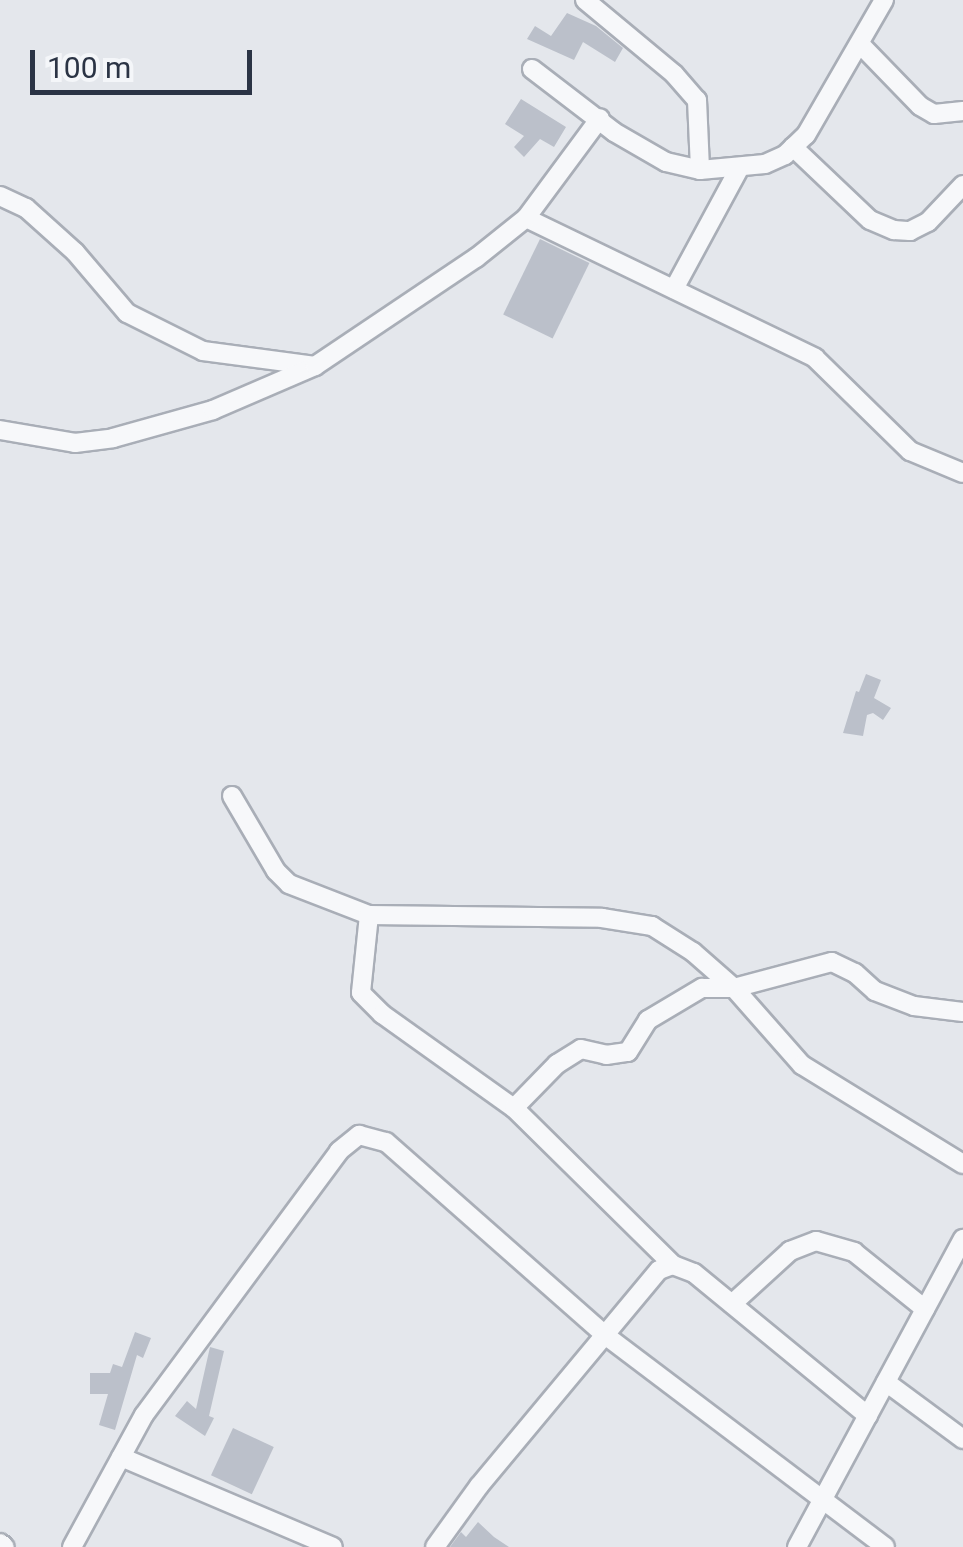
<!DOCTYPE html>
<html>
<head>
<meta charset="utf-8">
<style>
  body { margin:0 }
  #map { position:relative; width:963px; height:1547px; overflow:hidden; background:#e4e7ec; font-family:Roboto,sans-serif }
  div>[style] { position:absolute }
  .building>* { inset:0; background:#bbc0ca; transform-origin:0 0 }
  .roads { filter:drop-shadow(2px 0 #a9aeb7) drop-shadow(-2px 0 #a9aeb7) drop-shadow(0 2px #a9aeb7) drop-shadow(0 -2px #a9aeb7) }
  .minor>* { height:18px; margin:-9px; padding:0 9px; transform-origin:9px; border-radius:9px; background:#f7f8fa }
  span { translate:-50% -50%; white-space:nowrap; text-align:center; line-height:1.15; -webkit-text-stroke:9px #f4f6f9; paint-order:stroke }
  .scale { position:absolute; left:30px; top:50px; width:222px; height:45px; box-sizing:border-box; border:5px solid #2b3445; border-top:0; padding-left:12px; font-size:30px; line-height:35px; white-space:nowrap; color:#2b3445; -webkit-text-stroke:8px #f4f6f9; paint-order:stroke }
</style>
</head>
<body>
<div id="map">
  <div class="building">
    <div style="clip-path:polygon(567px 13px,596px 26px,623px 48px,615px 62px,583px 42px,574px 60px,527px 39px,535px 26px,551px 36px)"></div>
    <div style="clip-path:polygon(521px 99px,566px 127px,554px 147px,540px 139px,524px 157px,514px 147px,524px 136px,505px 124px)"></div>
    <div style="left:540px;top:239px;width:55px;height:84px;rotate:26deg"></div>
    <div style="clip-path:polygon(866px 674px,881px 680px,874px 698px,891px 708px,883px 720px,873px 713px,867px 715px,863px 736px,843px 733px,856px 691px,859px 692px)"></div>
    <div style="clip-path:polygon(135px 1332px,151px 1338px,143px 1358px,137px 1355px,115px 1430px,99px 1425px,108px 1394px,90px 1394px,90px 1373px,110px 1373px,113px 1364px,122px 1367px)"></div>
    <div style="clip-path:polygon(210px 1347px,224px 1351px,209px 1416px,214px 1418px,205px 1436px,175px 1416px,187px 1401px,196px 1409px)"></div>
    <div style="left:233px;top:1428px;width:45px;height:52px;rotate:25deg"></div>
    <div style="clip-path:polygon(478px 1522px,494px 1537px,509px 1547px,450px 1547px,461px 1532px,466px 1537px)"></div>
  </div>
  <div class="roads">
    <div class="minor">
      <div style="left:585px;top:0;width:116px;rotate:39.7deg"></div>
      <div style="left:674px;top:74px;width:35px;rotate:49deg"></div>
      <div style="left:697px;top:100px;width:70px;rotate:87.5deg"></div>
      <div style="left:860px;top:44px;width:86px;rotate:45.9deg"></div>
      <div style="left:920px;top:106px;width:16px;rotate:30deg"></div>
      <div style="left:934px;top:114px;width:29px;rotate:-6deg"></div>
      <div style="left:532px;top:69px;width:103px;rotate:37.5deg"></div>
      <div style="left:614px;top:132px;width:60px;rotate:30deg"></div>
      <div style="left:666px;top:162px;width:35px;rotate:13deg"></div>
      <div style="left:700px;top:170px;width:65px;rotate:-5.3deg"></div>
      <div style="left:765px;top:164px;width:22px;rotate:-24deg"></div>
      <div style="left:785px;top:155px;width:29px;rotate:-44deg"></div>
      <div style="left:806px;top:135px;width:156px;rotate:-60deg"></div>
      <div style="left:793px;top:147px;width:106px;rotate:43.5deg"></div>
      <div style="left:870px;top:220px;width:26px;rotate:23deg"></div>
      <div style="left:894px;top:230px;width:16px;rotate:4deg"></div>
      <div style="left:910px;top:231px;width:20px;rotate:-27deg"></div>
      <div style="left:928px;top:222px;width:51px;rotate:-46.6deg"></div>
      <div style="left:0;top:196px;width:29px;rotate:25deg"></div>
      <div style="left:26px;top:208px;width:66px;rotate:41.9deg"></div>
      <div style="left:75px;top:252px;width:80px;rotate:49.6deg"></div>
      <div style="left:127px;top:313px;width:85px;rotate:26.6deg"></div>
      <div style="left:203px;top:351px;width:113px;rotate:7.6deg"></div>
      <div style="left:526px;top:218px;width:321px;rotate:25.8deg"></div>
      <div style="left:815px;top:358px;width:133px;rotate:44.4deg"></div>
      <div style="left:910px;top:451px;width:57px;rotate:22.5deg"></div>
      <div style="left:674px;top:289px;width:136px;rotate:-61.6deg"></div>
      <div style="left:0;top:430px;width:76px;rotate:9.8deg"></div>
      <div style="left:75px;top:443px;width:38px;rotate:-7deg"></div>
      <div style="left:113px;top:438px;width:104px;rotate:-15.6deg"></div>
      <div style="left:213px;top:410px;width:111px;rotate:-23.3deg"></div>
      <div style="left:315px;top:366px;width:194px;rotate:-33.9deg"></div>
      <div style="left:476px;top:258px;width:64px;rotate:-38.7deg"></div>
      <div style="left:526px;top:218px;width:124px;rotate:-53.5deg"></div>
      <div style="left:232px;top:796px;width:87px;rotate:59.6deg"></div>
      <div style="left:276px;top:871px;width:18px;rotate:45deg"></div>
      <div style="left:289px;top:884px;width:86px;rotate:21.2deg"></div>
      <div style="left:369px;top:915px;width:233px;rotate:0.7deg"></div>
      <div style="left:602px;top:918px;width:51px;rotate:9.1deg"></div>
      <div style="left:652px;top:926px;width:49px;rotate:32.4deg"></div>
      <div style="left:693px;top:952px;width:55px;rotate:41.3deg"></div>
      <div style="left:734px;top:988px;width:101px;rotate:-14.9deg"></div>
      <div style="left:832px;top:962px;width:25px;rotate:26deg"></div>
      <div style="left:855px;top:973px;width:27px;rotate:42deg"></div>
      <div style="left:875px;top:991px;width:42px;rotate:21deg"></div>
      <div style="left:914px;top:1006px;width:49px;rotate:7deg"></div>
      <div style="left:369px;top:915px;width:78px;rotate:95.9deg"></div>
      <div style="left:361px;top:993px;width:30px;rotate:45deg"></div>
      <div style="left:382px;top:1014px;width:162px;rotate:35.5deg"></div>
      <div style="left:514px;top:1108px;width:223px;rotate:44.6deg"></div>
      <div style="left:514px;top:1108px;width:62px;rotate:-45.7deg"></div>
      <div style="left:557px;top:1064px;width:28px;rotate:-32deg"></div>
      <div style="left:581px;top:1049px;width:26px;rotate:13deg"></div>
      <div style="left:606px;top:1055px;width:22px;rotate:-8deg"></div>
      <div style="left:628px;top:1052px;width:38px;rotate:-58deg"></div>
      <div style="left:648px;top:1020px;width:63px;rotate:-30.7deg"></div>
      <div style="left:702px;top:988px;width:32px"></div>
      <div style="left:734px;top:988px;width:103px;rotate:48.6deg"></div>
      <div style="left:802px;top:1065px;width:189px;rotate:31.6deg"></div>
      <div style="left:732px;top:1304px;width:79px;rotate:-42.4deg"></div>
      <div style="left:790px;top:1251px;width:28px;rotate:-21deg"></div>
      <div style="left:816px;top:1241px;width:40px;rotate:16deg"></div>
      <div style="left:854px;top:1252px;width:91px;rotate:38.8deg"></div>
      <div style="left:886px;top:1382px;width:96px;rotate:36.5deg"></div>
      <div style="left:121px;top:1457px;width:230px;rotate:23deg"></div>
      <div style="left:0;top:1543px;width:6px;rotate:39deg"></div>
      <div style="left:72px;top:1547px;width:150px;rotate:-61.4deg"></div>
      <div style="left:144px;top:1415px;width:328px;rotate:-53.5deg"></div>
      <div style="left:339px;top:1151px;width:26px;rotate:-39deg"></div>
      <div style="left:359px;top:1135px;width:28px;rotate:15deg"></div>
      <div style="left:386px;top:1142px;width:292px;rotate:41.4deg"></div>
      <div style="left:605px;top:1335px;width:351px;rotate:37.1deg"></div>
      <div style="left:435px;top:1547px;width:75px;rotate:-54.2deg"></div>
      <div style="left:479px;top:1486px;width:281px;rotate:-50.2deg"></div>
      <div style="left:659px;top:1270px;width:15px;rotate:-20deg"></div>
      <div style="left:673px;top:1265px;width:22px;rotate:21deg"></div>
      <div style="left:694px;top:1273px;width:225px;rotate:39.4deg"></div>
      <div style="left:797px;top:1547px;width:350px;rotate:-61.7deg"></div>
    </div>
  </div>
  <div class="scale">100 m</div>
</div>
</body>
</html>
